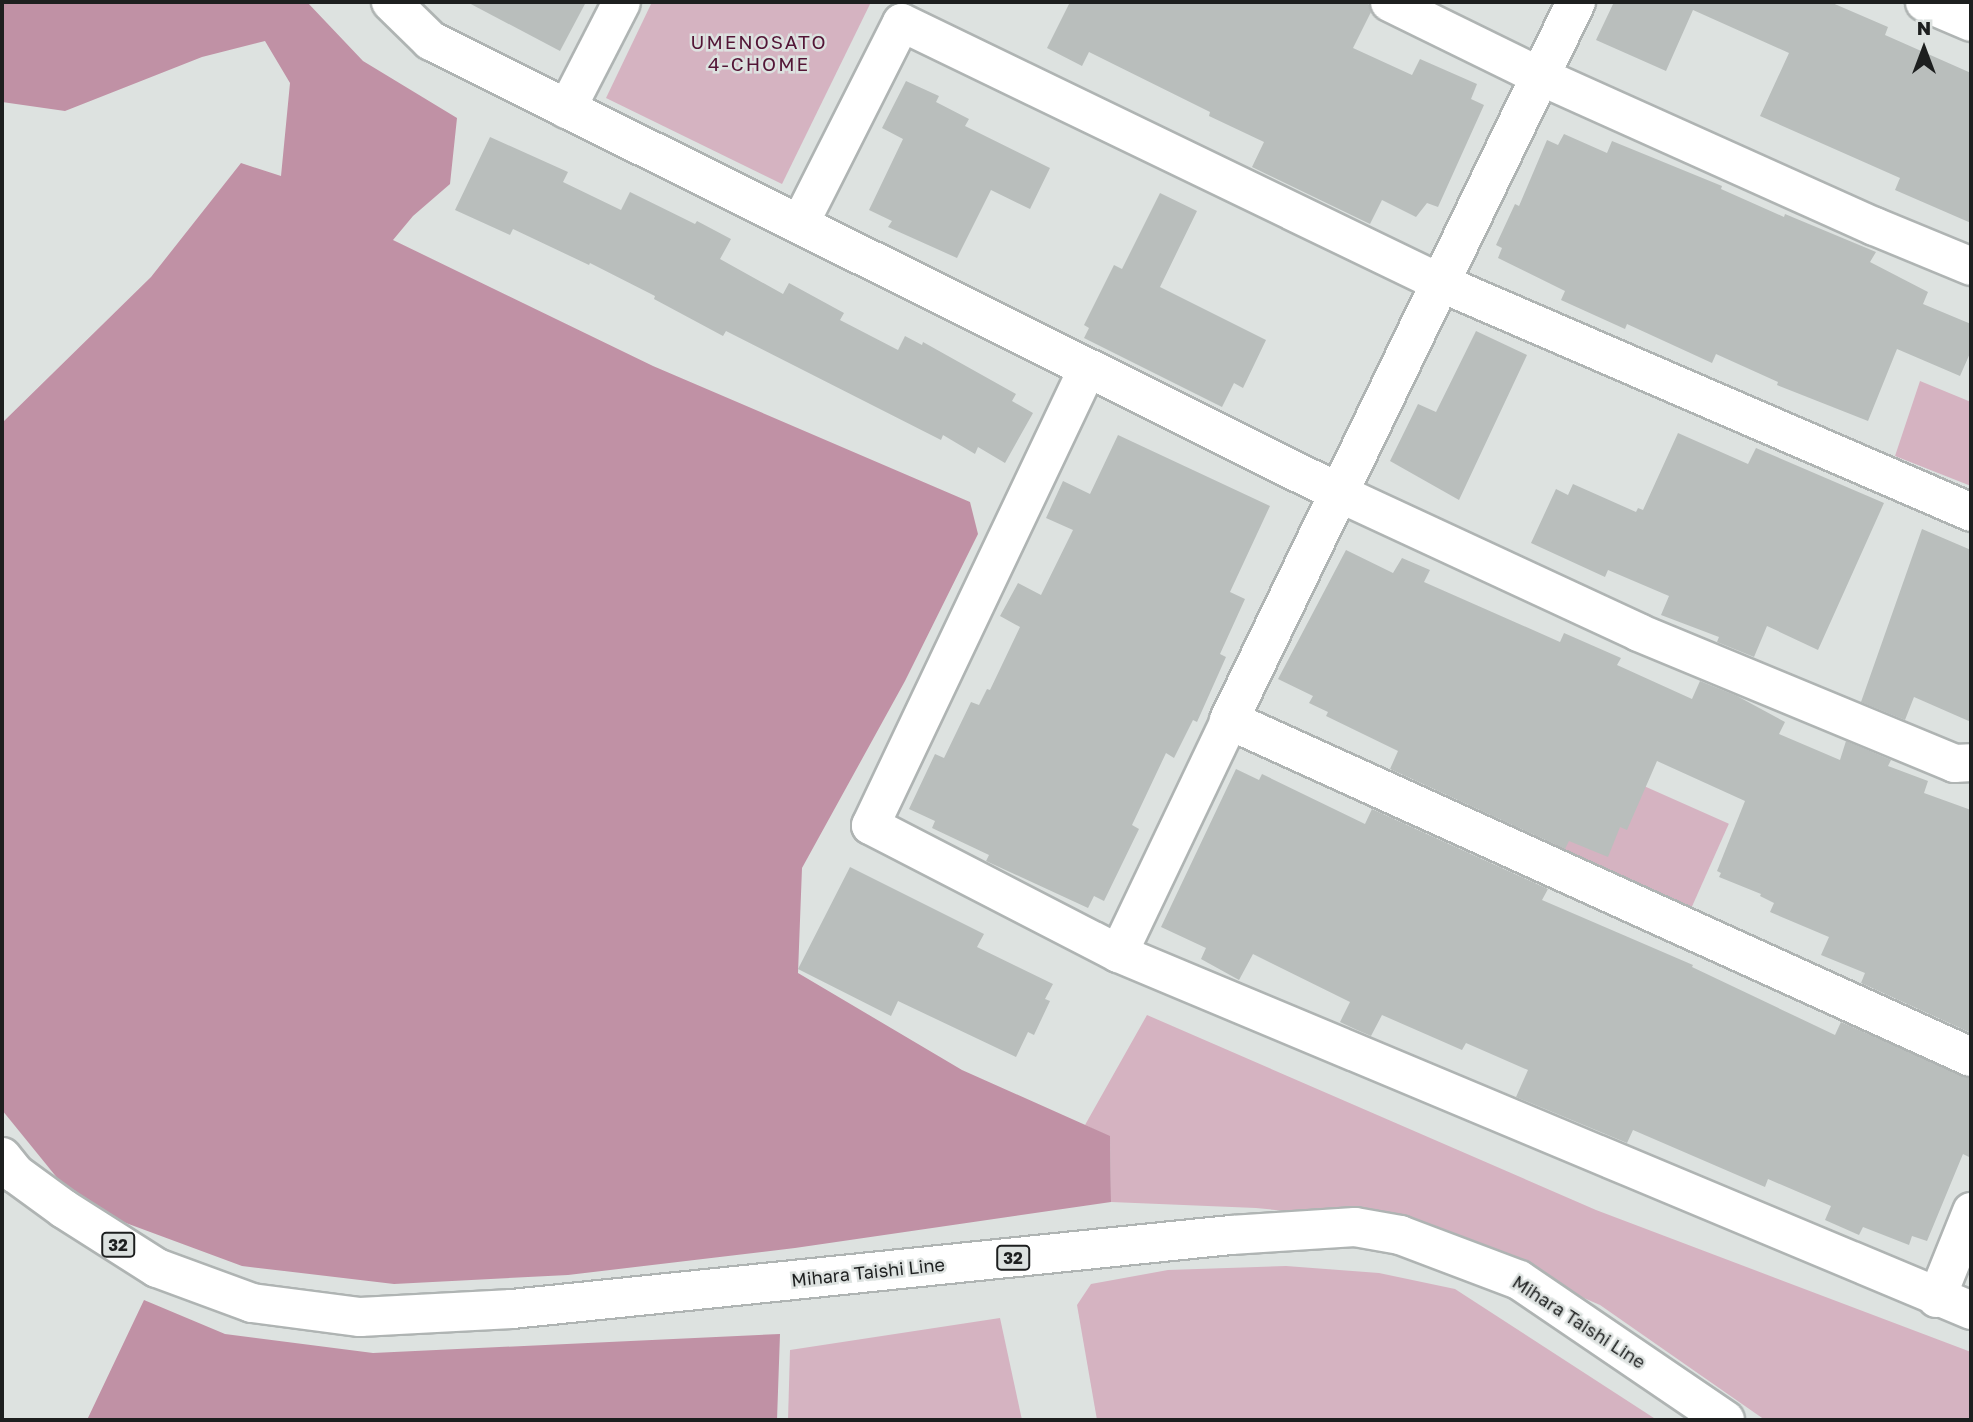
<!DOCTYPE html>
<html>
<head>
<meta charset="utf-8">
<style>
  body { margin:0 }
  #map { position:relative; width:1973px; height:1422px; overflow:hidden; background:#dde2e0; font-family:"Golos Text",sans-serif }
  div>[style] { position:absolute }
  .green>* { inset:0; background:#d5b3c1; transform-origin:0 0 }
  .forest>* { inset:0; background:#c091a5 }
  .building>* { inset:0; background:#b9bebc }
  .roads { filter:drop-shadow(2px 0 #afb4b3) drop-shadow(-2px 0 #afb4b3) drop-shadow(0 2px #afb4b3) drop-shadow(0 -2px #afb4b3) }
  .minor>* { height:37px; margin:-18.5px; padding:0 18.5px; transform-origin:18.5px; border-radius:18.5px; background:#fff }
  .tertiary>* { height:38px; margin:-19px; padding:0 19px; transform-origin:19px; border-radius:19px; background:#fff }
  .primary>* { height:38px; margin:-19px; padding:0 19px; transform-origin:19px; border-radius:19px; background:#fff }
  span { translate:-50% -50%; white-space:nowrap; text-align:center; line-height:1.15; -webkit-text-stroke:5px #dde2e0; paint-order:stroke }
  .shield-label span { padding:2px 5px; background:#dde2e0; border:2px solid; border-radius:5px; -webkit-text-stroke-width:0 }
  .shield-label { font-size:16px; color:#1d1f1f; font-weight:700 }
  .street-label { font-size:18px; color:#1d1f1f }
  .neighbourhood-label { font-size:19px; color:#531536; letter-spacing:2px }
  .frame { position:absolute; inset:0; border:4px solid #1d1f1f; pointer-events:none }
  .north { position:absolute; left:1889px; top:14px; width:70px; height:70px; -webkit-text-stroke:5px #dde2e0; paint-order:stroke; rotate:0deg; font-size:19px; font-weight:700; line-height:28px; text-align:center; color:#1d1f1f }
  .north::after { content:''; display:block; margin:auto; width:24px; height:32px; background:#1d1f1f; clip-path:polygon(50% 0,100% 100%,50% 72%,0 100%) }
</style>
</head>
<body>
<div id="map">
  <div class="green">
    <div style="clip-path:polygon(652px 2px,871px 2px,782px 184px,606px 98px)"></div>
    <div style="clip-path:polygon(1920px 381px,1971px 402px,1971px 486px,1895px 456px)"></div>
    <div style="left:1590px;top:762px;width:152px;height:92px;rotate:24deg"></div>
    <div style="clip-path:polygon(1147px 1015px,1596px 1210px,1971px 1352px,1971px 1420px,1765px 1420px,1600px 1305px,1462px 1245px,1365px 1219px,1256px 1208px,1111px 1202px,1110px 1137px,1085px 1125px)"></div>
    <div style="clip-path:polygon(1286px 1266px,1379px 1273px,1455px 1289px,1657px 1420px,1097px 1420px,1077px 1305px,1091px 1284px,1168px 1270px)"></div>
    <div style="clip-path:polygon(1000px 1318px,1022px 1420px,788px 1420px,790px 1350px)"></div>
  </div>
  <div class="forest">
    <div style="clip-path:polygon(2px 2px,307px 2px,363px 61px,457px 118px,450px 184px,413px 216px,393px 240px,653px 366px,970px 502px,978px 534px,905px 681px,802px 868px,798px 973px,962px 1070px,1110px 1136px,1111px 1202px,795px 1248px,568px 1275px,394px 1284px,242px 1266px,80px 1206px,2px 1110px,2px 423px,151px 277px,241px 163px,281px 176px,290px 83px,265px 41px,202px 57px,65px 111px,2px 102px)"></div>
    <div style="clip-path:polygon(144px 1300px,225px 1334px,373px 1353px,780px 1334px,777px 1420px,87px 1420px)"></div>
  </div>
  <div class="building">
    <div style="clip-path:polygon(467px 2px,586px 2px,560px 51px)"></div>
    <div style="clip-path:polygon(1070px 2px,1368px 2px,1371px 12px,1353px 48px,1412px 75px,1420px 59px,1477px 84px,1471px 99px,1484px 105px,1438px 207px,1427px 203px,1416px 217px,1382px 200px,1370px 224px,1252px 167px,1264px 142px,1209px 116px,1210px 112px,1089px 52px,1082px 66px,1047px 48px)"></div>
    <div style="clip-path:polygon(1614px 2px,1830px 2px,1888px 27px,1885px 35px,1971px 73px,1971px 223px,1895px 190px,1900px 178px,1760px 116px,1789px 53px,1693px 10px,1666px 71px,1596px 40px)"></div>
    <div style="clip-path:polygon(906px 81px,939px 96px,936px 102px,969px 119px,965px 126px,1050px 168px,1030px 209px,991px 190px,957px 258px,888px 227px,892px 221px,869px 210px,903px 139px,882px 128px)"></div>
    <div style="clip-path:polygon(1564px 134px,1607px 153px,1612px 141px,1722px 186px,1721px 189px,1784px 217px,1785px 214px,1876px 252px,1870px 262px,1928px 292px,1923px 304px,1971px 324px,1971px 351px,1960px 376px,1897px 349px,1868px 421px,1777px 385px,1778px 382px,1716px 354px,1712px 363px,1627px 324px,1625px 329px,1561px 300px,1565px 291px,1498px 258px,1502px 248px,1496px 245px,1515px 204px,1519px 206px,1547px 140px,1558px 145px)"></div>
    <div style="clip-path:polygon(490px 137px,568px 172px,563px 182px,621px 210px,630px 192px,695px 224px,697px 221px,731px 239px,720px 259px,783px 294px,789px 283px,844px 313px,840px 320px,898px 350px,905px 336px,922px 345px,923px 342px,1016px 394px,1012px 401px,1033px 413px,1005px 463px,978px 447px,975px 454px,943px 435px,941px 440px,726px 331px,723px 336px,654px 299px,655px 296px,590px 263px,589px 265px,513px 229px,510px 235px,455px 210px)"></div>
    <div style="clip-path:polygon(1160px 193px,1197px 211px,1160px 287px,1266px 340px,1243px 388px,1234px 383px,1222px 407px,1084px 338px,1089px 328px,1084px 325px,1114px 265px,1122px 269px)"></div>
    <div style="clip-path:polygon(1476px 331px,1527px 355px,1459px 500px,1390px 461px,1418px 404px,1436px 412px)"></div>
    <div style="clip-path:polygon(1678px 433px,1748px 464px,1756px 448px,1884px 503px,1818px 650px,1767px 626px,1754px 657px,1717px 642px,1719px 637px,1661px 615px,1669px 596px,1608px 570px,1605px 577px,1531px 543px,1556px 489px,1568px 495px,1573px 484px,1636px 512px,1638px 508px,1643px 510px)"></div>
    <div style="clip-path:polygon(1118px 435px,1270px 506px,1230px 592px,1245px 599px,1220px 654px,1226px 657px,1197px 722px,1193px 720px,1174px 758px,1166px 753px,1132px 825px,1139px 829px,1104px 901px,1094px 896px,1088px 908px,986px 861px,989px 855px,932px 828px,935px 821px,909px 809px,935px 754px,944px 758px,971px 702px,979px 705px,987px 689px,990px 690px,1020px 627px,1000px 616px,1018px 583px,1041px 595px,1073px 530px,1046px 518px,1063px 481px,1090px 494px)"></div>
    <div style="clip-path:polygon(1922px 529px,1971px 550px,1971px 722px,1914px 697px,1905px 720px,1861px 702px)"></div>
    <div style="clip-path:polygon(1346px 550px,1393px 573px,1402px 558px,1430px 570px,1424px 582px,1560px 642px,1564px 633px,1621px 658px,1617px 665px,1692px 699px,1700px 681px,1737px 696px,1785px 722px,1779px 734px,1840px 760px,1846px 741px,1891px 760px,1888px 766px,1928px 781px,1924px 793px,1971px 810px,1971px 1033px,1861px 983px,1865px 973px,1821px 955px,1829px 937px,1770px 912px,1774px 903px,1760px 896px,1761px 894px,1719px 877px,1721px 873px,1717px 871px,1745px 801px,1657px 761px,1627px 830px,1620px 827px,1608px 857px,1569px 841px,1565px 849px,1390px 769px,1398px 751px,1326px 716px,1328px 712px,1309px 703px,1313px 696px,1278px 679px)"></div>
    <div style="clip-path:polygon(1236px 769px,1259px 780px,1262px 774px,1365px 824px,1372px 809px,1548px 889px,1542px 900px,1693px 965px,1692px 967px,1835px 1035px,1841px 1022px,1971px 1079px,1971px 1158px,1963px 1154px,1927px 1241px,1912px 1236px,1909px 1245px,1863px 1227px,1859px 1235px,1825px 1220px,1831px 1206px,1768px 1179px,1765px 1187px,1633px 1130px,1627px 1143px,1516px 1097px,1528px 1070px,1466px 1043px,1462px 1050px,1382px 1015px,1371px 1036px,1357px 1030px,1340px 1022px,1350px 1002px,1253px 954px,1239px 980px,1201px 959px,1206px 948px,1161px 927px)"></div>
    <div style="clip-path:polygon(850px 867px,984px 934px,977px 947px,1053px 984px,1045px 999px,1050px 1001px,1034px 1035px,1028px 1032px,1016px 1057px,898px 1001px,891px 1016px,798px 969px)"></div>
  </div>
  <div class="roads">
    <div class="minor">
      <div style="left:1389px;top:2px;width:168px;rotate:26.1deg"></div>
      <div style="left:1540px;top:76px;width:366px;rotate:24.2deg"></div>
      <div style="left:1874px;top:226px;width:105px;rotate:22.4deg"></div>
      <div style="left:1924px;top:2px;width:51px;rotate:23.1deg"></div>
      <div style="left:566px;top:109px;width:120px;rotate:-62.8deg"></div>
      <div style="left:799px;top:224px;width:226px;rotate:-63.2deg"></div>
      <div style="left:901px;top:22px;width:598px;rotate:25.79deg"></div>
      <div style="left:1439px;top:282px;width:580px;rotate:23.38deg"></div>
      <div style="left:1087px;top:368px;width:506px;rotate:115.4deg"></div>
      <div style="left:870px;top:825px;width:279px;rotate:27.3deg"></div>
      <div style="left:1118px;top:953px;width:925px;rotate:22.71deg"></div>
      <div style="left:1337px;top:492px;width:332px;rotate:24.9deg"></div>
      <div style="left:1638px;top:632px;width:342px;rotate:22.5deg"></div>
      <div style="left:1954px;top:763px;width:17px;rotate:-3deg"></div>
      <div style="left:1118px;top:953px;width:258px;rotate:-64.5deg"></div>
      <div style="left:1936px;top:1298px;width:94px;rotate:-68.1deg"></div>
    </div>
    <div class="tertiary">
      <div style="left:391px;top:2px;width:56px;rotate:44.3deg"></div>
      <div style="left:431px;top:41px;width:1012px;rotate:26.46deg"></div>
      <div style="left:1576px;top:2px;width:797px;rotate:115.79deg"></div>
      <div style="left:1229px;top:720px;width:815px;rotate:24.43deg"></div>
    </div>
    <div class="primary">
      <div style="left:2px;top:1157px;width:22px;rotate:51deg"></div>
      <div style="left:16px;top:1174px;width:59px;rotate:36.1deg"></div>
      <div style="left:64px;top:1209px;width:110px;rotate:32.4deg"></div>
      <div style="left:157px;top:1268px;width:101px;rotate:20.2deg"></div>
      <div style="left:252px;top:1303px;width:109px;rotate:7.4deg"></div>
      <div style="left:360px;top:1317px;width:152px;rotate:-3deg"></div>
      <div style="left:512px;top:1309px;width:723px;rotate:-5.88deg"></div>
      <div style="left:1231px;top:1235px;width:124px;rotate:-3.7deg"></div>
      <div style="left:1355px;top:1227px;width:46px;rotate:10.1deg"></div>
      <div style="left:1400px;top:1235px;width:127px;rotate:20.7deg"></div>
      <div style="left:1519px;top:1280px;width:249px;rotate:34.2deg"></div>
    </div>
  </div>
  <div class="shield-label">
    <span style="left:118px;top:1245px">32</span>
    <span style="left:1013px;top:1258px">32</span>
  </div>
  <div class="street-label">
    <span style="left:868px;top:1272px;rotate:-6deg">Mihara Taishi Line</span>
    <span style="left:1579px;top:1322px;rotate:33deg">Mihara Taishi Line</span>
  </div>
  <div class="neighbourhood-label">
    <span style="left:759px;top:53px">UMENOSATO<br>4-CHOME</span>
  </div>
  <div class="frame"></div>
  <div class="north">N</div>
</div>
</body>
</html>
